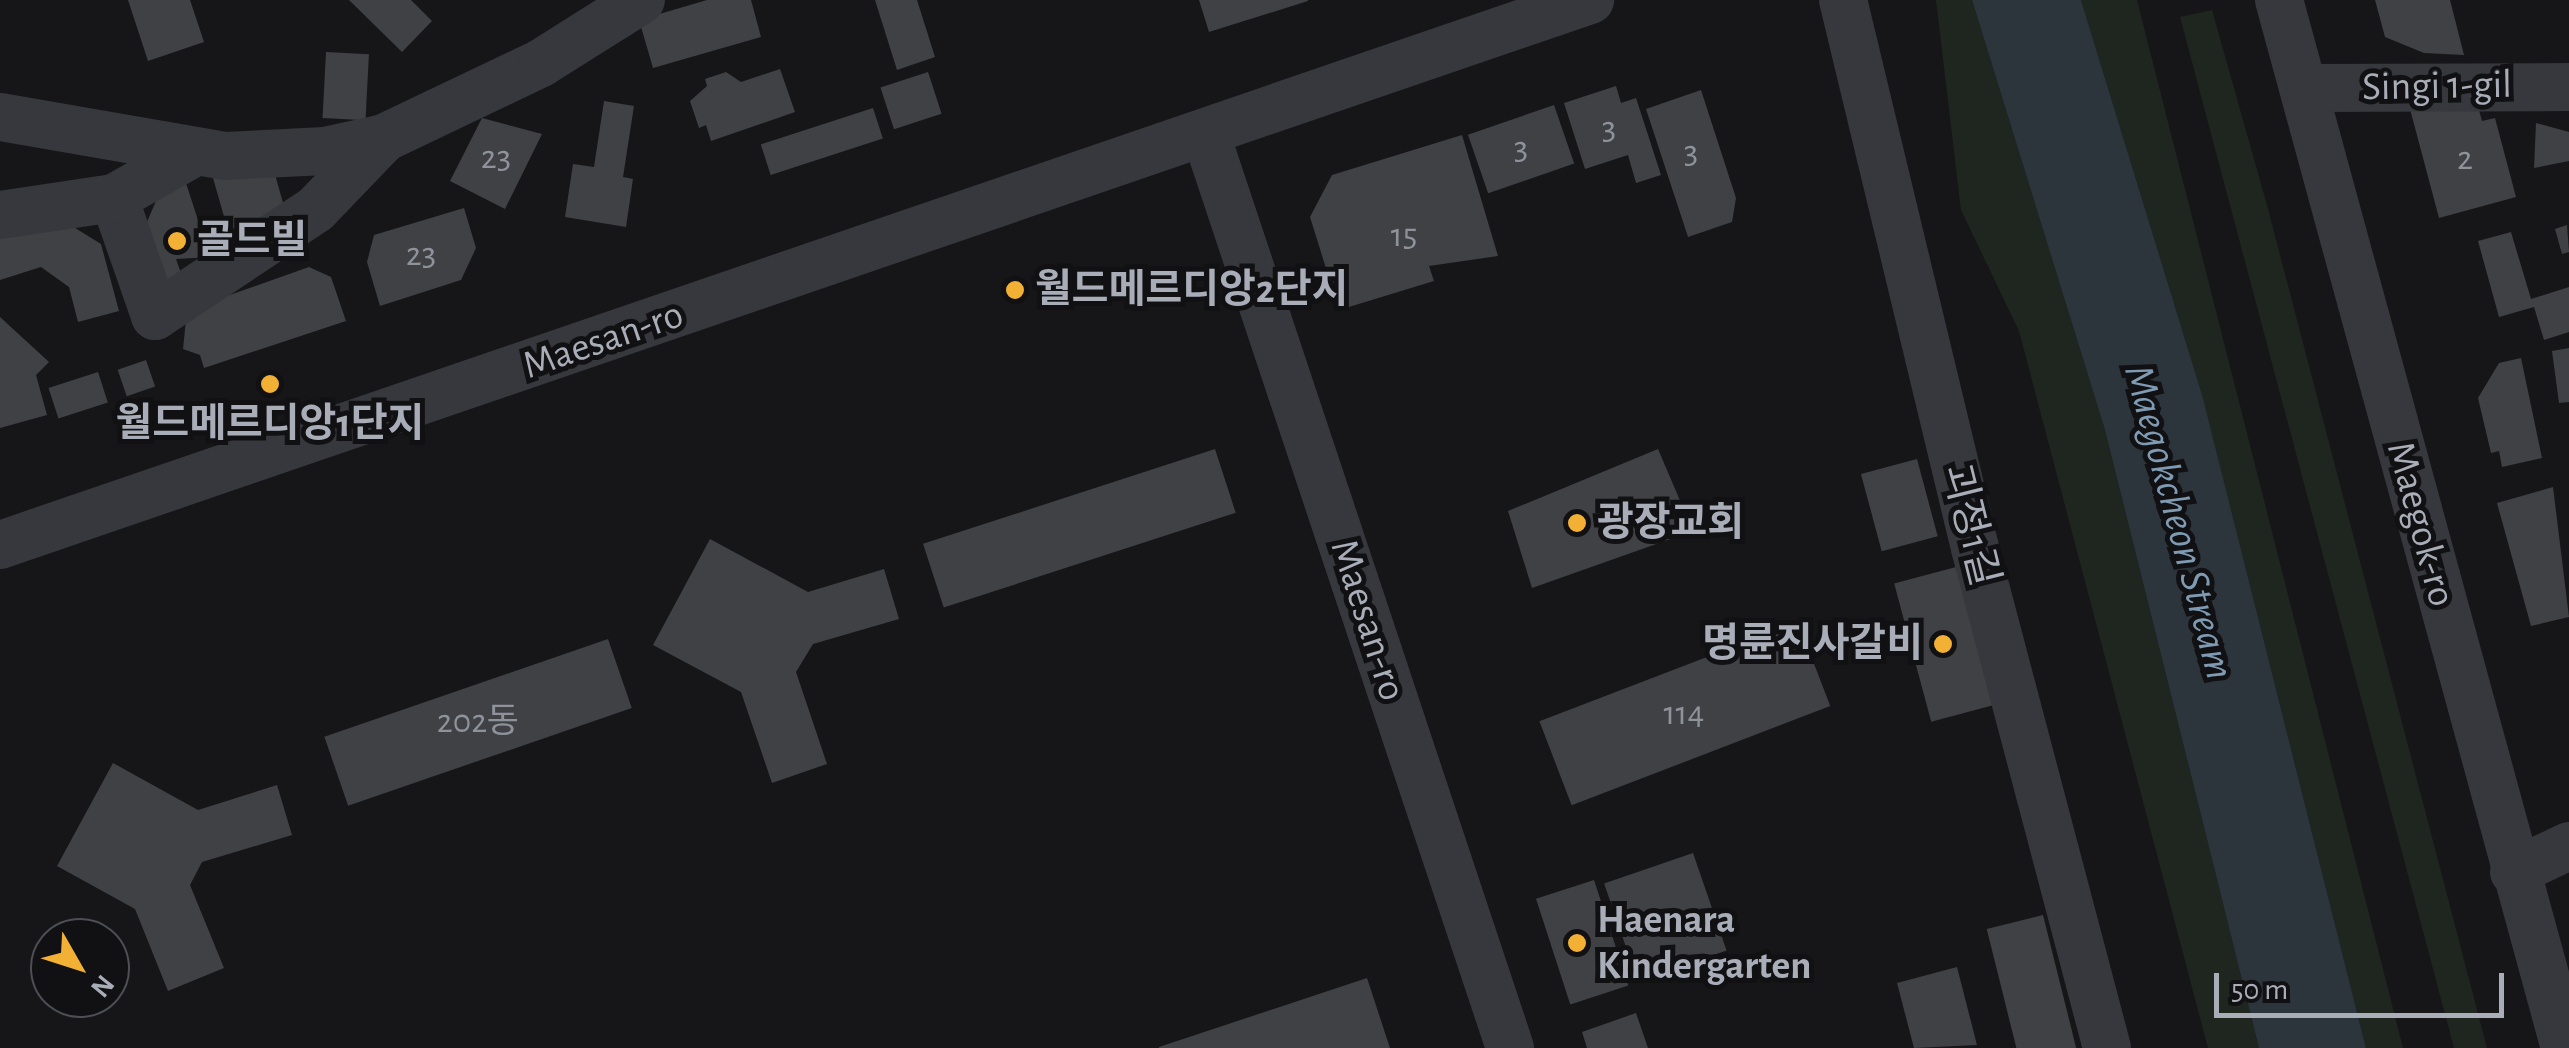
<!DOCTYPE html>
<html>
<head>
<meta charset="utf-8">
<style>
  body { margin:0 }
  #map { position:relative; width:2569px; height:1048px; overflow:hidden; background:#161618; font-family:"Alegreya Sans","Noto Sans KR",sans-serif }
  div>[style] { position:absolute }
  .green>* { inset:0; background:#1e261f }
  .water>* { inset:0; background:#2c353c }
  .building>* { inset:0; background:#404145; transform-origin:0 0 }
  .minor>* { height:48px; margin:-24px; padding:0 24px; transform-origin:24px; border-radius:24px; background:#37383d }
  .dots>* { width:28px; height:28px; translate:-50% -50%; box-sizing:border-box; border:5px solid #111113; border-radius:50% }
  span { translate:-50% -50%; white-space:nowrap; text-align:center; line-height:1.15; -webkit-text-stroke:10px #111113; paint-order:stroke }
  .number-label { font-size:35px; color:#8e929b }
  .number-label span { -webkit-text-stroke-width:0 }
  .street-label { font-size:40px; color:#a8adb8 }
  .poi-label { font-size:40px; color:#a8adb8; font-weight:700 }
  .left { translate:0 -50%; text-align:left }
  .right { translate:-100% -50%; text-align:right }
  .water-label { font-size:42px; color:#7f9bb3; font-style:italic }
  .north { position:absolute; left:30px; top:918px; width:100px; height:100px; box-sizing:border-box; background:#111113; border:2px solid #4d4f55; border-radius:50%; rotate:129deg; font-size:28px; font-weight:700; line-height:40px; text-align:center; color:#a8adb8 }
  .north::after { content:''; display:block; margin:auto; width:35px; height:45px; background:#f2b134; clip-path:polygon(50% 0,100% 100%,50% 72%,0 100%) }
  .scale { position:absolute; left:2214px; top:973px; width:290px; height:45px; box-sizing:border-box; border:5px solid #a8adb8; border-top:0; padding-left:12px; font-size:30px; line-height:35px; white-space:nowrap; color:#a8adb8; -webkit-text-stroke:8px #111113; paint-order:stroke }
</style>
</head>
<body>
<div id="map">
  <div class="green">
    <div style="clip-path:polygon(1936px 0,1972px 0,2105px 430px,2259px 1048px,2208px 1048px,2019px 331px,1961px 210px)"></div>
    <div style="clip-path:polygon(2081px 0,2137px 0,2403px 1048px,2366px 1048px,2203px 398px)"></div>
    <div style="clip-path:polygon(2212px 10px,2267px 205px,2487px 1048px,2454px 1048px,2180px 17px)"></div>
  </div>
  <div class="water">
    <div style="clip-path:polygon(1972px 0,2081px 0,2203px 398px,2366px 1048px,2259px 1048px,2105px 430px)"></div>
  </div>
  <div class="building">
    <div style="clip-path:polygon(128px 0,190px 0,204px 42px,148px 61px)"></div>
    <div style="clip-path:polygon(349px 0,411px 0,432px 21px,402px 52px)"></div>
    <div style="clip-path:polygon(707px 0,751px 0,761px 37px,653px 68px,639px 20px)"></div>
    <div style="clip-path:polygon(875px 0,917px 0,935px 57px,897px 70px)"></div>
    <div style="clip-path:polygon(1199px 0,1308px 0,1308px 1px,1209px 32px)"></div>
    <div style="clip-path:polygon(2375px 0,2450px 0,2464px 55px,2424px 53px,2385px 37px)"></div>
    <div style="left:326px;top:52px;width:43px;height:66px;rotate:3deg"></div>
    <div style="clip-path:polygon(780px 69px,795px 112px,711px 141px,706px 125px,699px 128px,690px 101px,707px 86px,705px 79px,726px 72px,741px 82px)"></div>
    <div style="left:928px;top:72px;width:44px;height:50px;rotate:72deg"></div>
    <div style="clip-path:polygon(1616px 86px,1621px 103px,1636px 98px,1661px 175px,1636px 183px,1628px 155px,1585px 169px,1564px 103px)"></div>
    <div style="clip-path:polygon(1701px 90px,1736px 198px,1732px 222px,1688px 237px,1646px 109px)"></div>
    <div style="clip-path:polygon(604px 101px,634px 106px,623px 177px,633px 179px,626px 227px,565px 217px,573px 164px,594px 167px)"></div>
    <div style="clip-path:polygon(2477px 103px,2482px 121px,2495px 118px,2516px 197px,2439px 218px,2410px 109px)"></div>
    <div style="left:1554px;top:105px;width:62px;height:91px;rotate:71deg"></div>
    <div style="left:873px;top:108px;width:32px;height:118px;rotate:72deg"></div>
    <div style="clip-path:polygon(482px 118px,542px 134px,505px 209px,450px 181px)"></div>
    <div style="clip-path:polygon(2536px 123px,2569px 132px,2569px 161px,2534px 168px)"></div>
    <div style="clip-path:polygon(1462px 135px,1498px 256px,1429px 266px,1434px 281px,1339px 310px,1310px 217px,1332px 175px)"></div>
    <div style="clip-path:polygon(240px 170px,274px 171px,289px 224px,231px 241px,213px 178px)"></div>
    <div style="clip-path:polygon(185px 180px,210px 257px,176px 259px,183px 279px,164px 285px,144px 229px,162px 187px)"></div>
    <div style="clip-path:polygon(464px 208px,476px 248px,461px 280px,380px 306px,367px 262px,374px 235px)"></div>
    <div style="clip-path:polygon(59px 218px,101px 244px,119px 311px,78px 322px,69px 287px,41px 267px,0 280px,0 237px)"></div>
    <div style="clip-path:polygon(2567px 225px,2569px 252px,2562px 254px,2555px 229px)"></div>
    <div style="clip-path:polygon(2511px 232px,2531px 299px,2569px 287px,2569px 332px,2544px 340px,2534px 307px,2499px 317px,2478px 241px)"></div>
    <div style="clip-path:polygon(309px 267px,331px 277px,346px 321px,204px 368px,200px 355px,183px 349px,187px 310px)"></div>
    <div style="clip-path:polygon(0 317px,49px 362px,36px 375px,47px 415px,0 428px)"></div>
    <div style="clip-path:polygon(2569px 348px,2569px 402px,2559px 403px,2552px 351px)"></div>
    <div style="clip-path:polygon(2521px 358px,2542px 458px,2502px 467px,2499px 451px,2491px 453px,2478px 398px,2499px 363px)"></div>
    <div style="left:146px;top:360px;width:28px;height:30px;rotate:71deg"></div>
    <div style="left:98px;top:372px;width:32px;height:52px;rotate:72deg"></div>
    <div style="left:1215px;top:449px;width:67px;height:307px;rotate:72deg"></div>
    <div style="clip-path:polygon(1658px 449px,1693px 531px,1532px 588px,1508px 511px)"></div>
    <div style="left:1917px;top:459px;width:80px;height:58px;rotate:75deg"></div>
    <div style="clip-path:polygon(2553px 487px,2569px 617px,2531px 626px,2497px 503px)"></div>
    <div style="clip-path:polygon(710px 539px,808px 592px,884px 569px,899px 619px,813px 644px,796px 672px,827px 764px,772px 783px,741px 692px,653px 645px)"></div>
    <div style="left:1956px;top:567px;width:143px;height:64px;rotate:75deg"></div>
    <div style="left:1798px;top:622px;width:90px;height:277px;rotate:69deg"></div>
    <div style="left:608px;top:639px;width:73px;height:300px;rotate:71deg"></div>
    <div style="clip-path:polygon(113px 763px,198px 810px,277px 785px,292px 835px,202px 862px,190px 885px,224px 968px,168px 991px,135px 909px,57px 866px)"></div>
    <div style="left:1693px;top:853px;width:103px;height:94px;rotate:71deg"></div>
    <div style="left:1594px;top:880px;width:111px;height:61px;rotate:72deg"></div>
    <div style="left:2043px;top:915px;width:137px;height:58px;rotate:76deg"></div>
    <div style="clip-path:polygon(1957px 967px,1977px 1045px,1914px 1048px,1897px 983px)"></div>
    <div style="clip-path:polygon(1367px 978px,1390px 1048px,1159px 1048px,1159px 1047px)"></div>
    <div style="clip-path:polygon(1636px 1013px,1648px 1048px,1587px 1048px,1582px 1032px)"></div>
  </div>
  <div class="minor">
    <div style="left:1843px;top:0;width:564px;rotate:76.46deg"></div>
    <div style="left:1975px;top:548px;width:517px;rotate:75.21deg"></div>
    <div style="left:2279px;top:0;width:1086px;rotate:74.74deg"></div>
    <div style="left:2305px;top:88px;width:264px;rotate:-0.2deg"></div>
    <div style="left:0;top:117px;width:228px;rotate:9.8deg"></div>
    <div style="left:225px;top:156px;width:100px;rotate:-2.9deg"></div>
    <div style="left:325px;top:151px;width:60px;rotate:-12.4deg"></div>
    <div style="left:384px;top:138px;width:174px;rotate:-25.5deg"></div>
    <div style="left:541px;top:63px;width:118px;rotate:-32.2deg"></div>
    <div style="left:1206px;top:135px;width:962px;rotate:71.58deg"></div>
    <div style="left:114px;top:198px;width:125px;rotate:70.8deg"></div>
    <div style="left:155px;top:316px;width:193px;rotate:-33.6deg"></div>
    <div style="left:316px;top:209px;width:98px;rotate:-46.2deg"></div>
    <div style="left:0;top:215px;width:115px;rotate:-8.5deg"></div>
    <div style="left:114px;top:198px;width:93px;rotate:-29.6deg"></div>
    <div style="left:0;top:545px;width:1681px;rotate:-18.92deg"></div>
    <div style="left:2514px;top:872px;width:61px;rotate:-25.3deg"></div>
  </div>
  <div class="dots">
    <div style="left:177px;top:241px;background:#f2b134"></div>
    <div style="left:1015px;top:290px;background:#f2b134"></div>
    <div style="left:270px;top:384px;background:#f2b134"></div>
    <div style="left:1577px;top:523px;background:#f2b134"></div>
    <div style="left:1943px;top:644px;background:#f2b134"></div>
    <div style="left:1577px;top:943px;background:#f2b134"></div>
  </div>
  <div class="number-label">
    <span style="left:1609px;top:129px">3</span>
    <span style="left:1521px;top:149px">3</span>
    <span style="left:1691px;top:153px">3</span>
    <span style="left:496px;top:158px">23</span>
    <span style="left:2465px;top:159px">2</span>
    <span style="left:1404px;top:236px">15</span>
    <span style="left:421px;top:255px">23</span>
    <span style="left:1684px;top:714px">114</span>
    <span style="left:478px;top:722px">202동</span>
  </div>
  <div class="street-label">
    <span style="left:2437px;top:86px;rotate:-1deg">Singi 1-gil</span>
    <span style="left:603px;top:340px;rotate:-19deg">Maesan-ro</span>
    <span style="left:2421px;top:524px;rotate:75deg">Maegok-ro</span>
    <span style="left:1970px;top:525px;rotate:76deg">괴정1길</span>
    <span style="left:1368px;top:620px;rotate:72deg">Maesan-ro</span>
  </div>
  <div class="poi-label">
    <span class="left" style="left:197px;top:241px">골드빌</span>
    <span class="left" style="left:1035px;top:290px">월드메르디앙2단지</span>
    <span style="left:270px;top:424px">월드메르디앙1단지</span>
    <span class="left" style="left:1597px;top:523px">광장교회</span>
    <span class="right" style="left:1923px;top:644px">명륜진사갈비</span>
    <span class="left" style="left:1597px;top:943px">Haenara<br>Kindergarten</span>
  </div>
  <div class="water-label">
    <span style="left:2179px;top:522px;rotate:75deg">Maegokcheon Stream</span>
  </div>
  <div class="north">N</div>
  <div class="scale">50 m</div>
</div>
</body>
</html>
